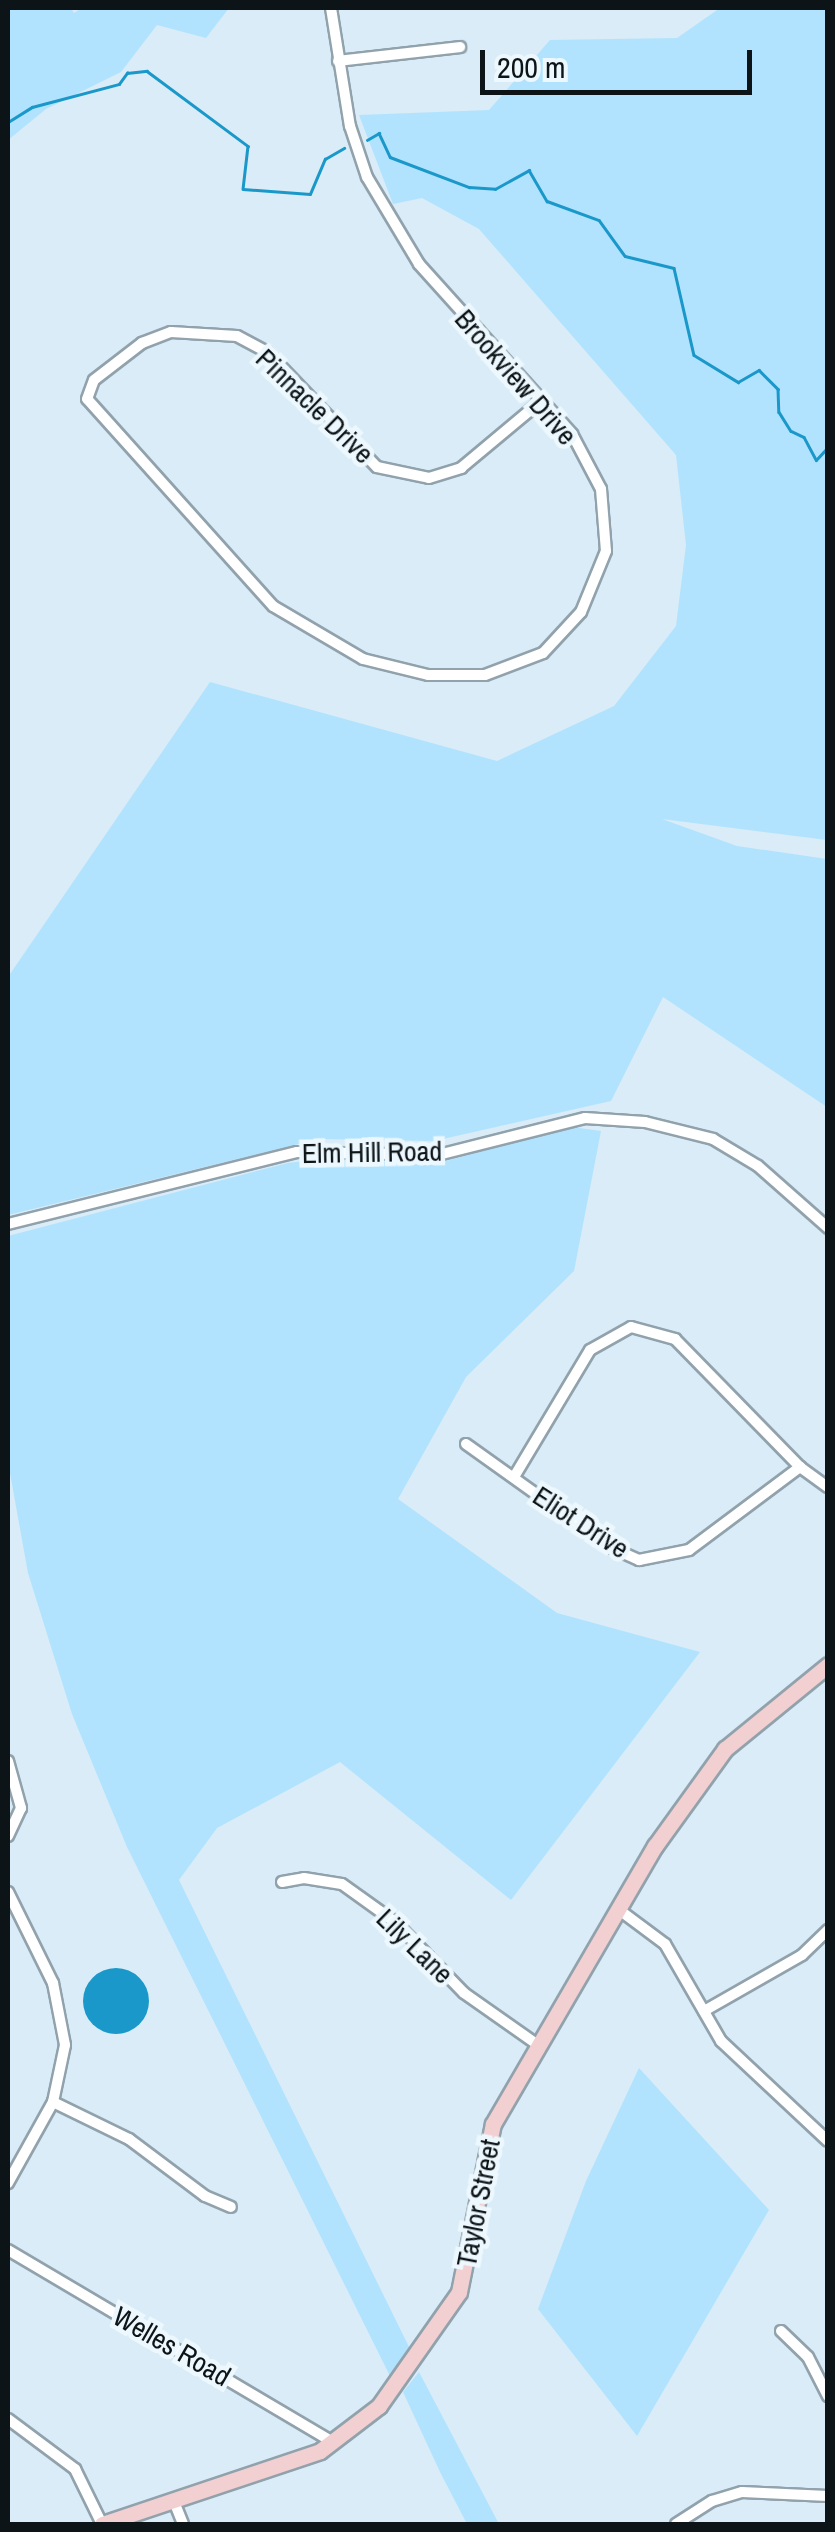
<!DOCTYPE html>
<html>
<head>
<meta charset="utf-8">
<style>
  body { margin:0 }
  #map { position:relative; width:835px; height:2532px; overflow:hidden; background:#d9ecf7; font-family:"Archivo Narrow",sans-serif }
  div>[style] { position:absolute }
  .green>* { inset:0; background:#b1e3fe }
  .water>* { inset:0; background:#1a98c9 }
  .round { border-radius:50% }
  .stream>* { height:2.5px; margin:-1.25px; padding:0 1.25px; transform-origin:1.25px; border-radius:1.25px; background:#1a98c9 }
  .roads { filter:drop-shadow(2px 0 #91a2ac) drop-shadow(-2px 0 #91a2ac) drop-shadow(0 2px #91a2ac) drop-shadow(0 -2px #91a2ac) }
  .street>* { height:10px; margin:-5px; padding:0 5px; transform-origin:5px; border-radius:5px; background:#fff }
  .secondary>* { height:15px; margin:-7.5px; padding:0 7.5px; transform-origin:7.5px; border-radius:7.5px; background:#f2d0d1 }
  span { translate:-50% -50%; white-space:nowrap; text-align:center; line-height:1.15; -webkit-text-stroke:9px #edf8fe; paint-order:stroke }
  .street-label { font-size:28px; color:#0d1417 }
  .frame { position:absolute; inset:0; border:10px solid #0d1417; pointer-events:none }
  .scale { position:absolute; left:480px; top:50px; width:272px; height:45px; box-sizing:border-box; border:5px solid #0d1417; border-top:0; padding-left:12px; font-size:30px; line-height:35px; white-space:nowrap; color:#0d1417; -webkit-text-stroke:8px #edf8fe; paint-order:stroke }
</style>
</head>
<body>
<div id="map">
  <div class="green">
    <div style="clip-path:polygon(8px 8px,71px 8px,74px 13px,82px 8px,229px 8px,206px 38px,157px 25px,121px 72px,46px 109px,8px 140px)"></div>
    <div style="clip-path:polygon(720px 8px,827px 8px,827px 840px,662px 819px,737px 846px,827px 859px,827px 1107px,663px 997px,611px 1101px,434px 1141px,319px 1139px,8px 1215px,8px 977px,210px 682px,497px 761px,614px 706px,676px 626px,686px 545px,676px 455px,479px 229px,422px 198px,393px 204px,359px 115px,489px 110px,550px 40px,677px 38px)"></div>
    <div style="clip-path:polygon(572px 1127px,601px 1131px,574px 1271px,466px 1377px,398px 1499px,557px 1613px,700px 1652px,511px 1900px,340px 1762px,217px 1828px,179px 1880px,412px 2353px,391px 2378px,127px 1847px,72px 1714px,28px 1573px,8px 1462px,8px 1236px,288px 1163px,329px 1158px,435px 1164px)"></div>
    <div style="clip-path:polygon(639px 2068px,769px 2210px,637px 2436px,538px 2309px,586px 2181px)"></div>
    <div style="clip-path:polygon(419px 2372px,499px 2524px,467px 2524px,441px 2474px,403px 2392px)"></div>
  </div>
  <div class="water">
    <div class="round" style="left:83px;top:1968px;width:66px;height:66px"></div>
  </div>
  <div class="stream">
    <div style="left:8px;top:122px;width:28px;rotate:-32deg"></div>
    <div style="left:32px;top:107px;width:90px;rotate:-14.8deg"></div>
    <div style="left:119px;top:84px;width:14px;rotate:-54deg"></div>
    <div style="left:127px;top:73px;width:20px;rotate:-6deg"></div>
    <div style="left:147px;top:71px;width:126px;rotate:36.6deg"></div>
    <div style="left:248px;top:146px;width:43px;rotate:96.6deg"></div>
    <div style="left:243px;top:189px;width:67px;rotate:4.3deg"></div>
    <div style="left:310px;top:194px;width:38px;rotate:-67deg"></div>
    <div style="left:325px;top:159px;width:22px;rotate:-30deg"></div>
    <div style="left:367px;top:140px;width:14px;rotate:-30deg"></div>
    <div style="left:379px;top:133px;width:26px;rotate:65deg"></div>
    <div style="left:390px;top:157px;width:85px;rotate:20.8deg"></div>
    <div style="left:469px;top:187px;width:26px;rotate:4deg"></div>
    <div style="left:495px;top:189px;width:39px;rotate:-29deg"></div>
    <div style="left:529px;top:170px;width:36px;rotate:60deg"></div>
    <div style="left:547px;top:201px;width:55px;rotate:20.1deg"></div>
    <div style="left:599px;top:220px;width:44px;rotate:54.2deg"></div>
    <div style="left:625px;top:256px;width:50px;rotate:13.8deg"></div>
    <div style="left:674px;top:268px;width:89px;rotate:77.1deg"></div>
    <div style="left:694px;top:355px;width:52px;rotate:31.5deg"></div>
    <div style="left:738px;top:382px;width:24px;rotate:-30deg"></div>
    <div style="left:759px;top:370px;width:27px;rotate:45deg"></div>
    <div style="left:778px;top:389px;width:23px;rotate:88deg"></div>
    <div style="left:779px;top:412px;width:22px;rotate:58deg"></div>
    <div style="left:791px;top:431px;width:14px;rotate:25deg"></div>
    <div style="left:804px;top:437px;width:26px;rotate:62deg"></div>
    <div style="left:816px;top:460px;width:18px;rotate:-47deg"></div>
  </div>
  <div class="roads">
    <div class="street">
      <div style="left:331px;top:8px;width:120px;rotate:80.9deg"></div>
      <div style="left:350px;top:126px;width:54px;rotate:71.6deg"></div>
      <div style="left:367px;top:177px;width:101px;rotate:59.1deg"></div>
      <div style="left:419px;top:264px;width:229px;rotate:48deg"></div>
      <div style="left:572px;top:434px;width:62px;rotate:62.2deg"></div>
      <div style="left:601px;top:489px;width:62px;rotate:85.4deg"></div>
      <div style="left:606px;top:551px;width:66px;rotate:112.3deg"></div>
      <div style="left:581px;top:612px;width:56px;rotate:132.8deg"></div>
      <div style="left:543px;top:653px;width:62px;rotate:159.2deg"></div>
      <div style="left:485px;top:675px;width:57px;rotate:180deg"></div>
      <div style="left:428px;top:675px;width:67px;rotate:-166.2deg"></div>
      <div style="left:363px;top:659px;width:104px;rotate:-149.5deg"></div>
      <div style="left:273px;top:606px;width:278px;rotate:-131.9deg"></div>
      <div style="left:87px;top:399px;width:20px;rotate:-70deg"></div>
      <div style="left:94px;top:380px;width:61px;rotate:-37.6deg"></div>
      <div style="left:142px;top:343px;width:31px;rotate:-21deg"></div>
      <div style="left:171px;top:332px;width:66px;rotate:3.5deg"></div>
      <div style="left:237px;top:336px;width:34px;rotate:28deg"></div>
      <div style="left:267px;top:352px;width:159px;rotate:46.3deg"></div>
      <div style="left:377px;top:467px;width:53px;rotate:11.9deg"></div>
      <div style="left:429px;top:478px;width:34px;rotate:-17deg"></div>
      <div style="left:461px;top:468px;width:104px;rotate:-39.9deg"></div>
      <div style="left:338px;top:61px;width:123px;rotate:-6.5deg"></div>
      <div style="left:8px;top:1224px;width:298px;rotate:-14deg"></div>
      <div style="left:297px;top:1152px;width:141px;rotate:1.2deg"></div>
      <div style="left:438px;top:1155px;width:152px;rotate:-14.1deg"></div>
      <div style="left:585px;top:1118px;width:60px;rotate:3.8deg"></div>
      <div style="left:645px;top:1122px;width:70px;rotate:14deg"></div>
      <div style="left:713px;top:1139px;width:52px;rotate:31deg"></div>
      <div style="left:758px;top:1166px;width:94px;rotate:41.5deg"></div>
      <div style="left:466px;top:1444px;width:179px;rotate:35.5deg"></div>
      <div style="left:612px;top:1548px;width:30px;rotate:24deg"></div>
      <div style="left:639px;top:1560px;width:51px;rotate:-11.3deg"></div>
      <div style="left:689px;top:1550px;width:139px;rotate:-36.8deg"></div>
      <div style="left:514px;top:1477px;width:148px;rotate:-59.1deg"></div>
      <div style="left:590px;top:1350px;width:47px;rotate:-29.3deg"></div>
      <div style="left:631px;top:1327px;width:46px;rotate:15.3deg"></div>
      <div style="left:675px;top:1339px;width:179px;rotate:45.7deg"></div>
      <div style="left:800px;top:1467px;width:34px;rotate:36deg"></div>
      <div style="left:8px;top:1761px;width:49px;rotate:74.5deg"></div>
      <div style="left:21px;top:1808px;width:31px;rotate:115deg"></div>
      <div style="left:282px;top:1882px;width:22px;rotate:-10deg"></div>
      <div style="left:304px;top:1878px;width:38px;rotate:9deg"></div>
      <div style="left:342px;top:1884px;width:65px;rotate:35.6deg"></div>
      <div style="left:395px;top:1922px;width:99px;rotate:45.8deg"></div>
      <div style="left:464px;top:1993px;width:90px;rotate:35.1deg"></div>
      <div style="left:8px;top:1892px;width:102px;rotate:63.7deg"></div>
      <div style="left:53px;top:1983px;width:63px;rotate:79deg"></div>
      <div style="left:65px;top:2045px;width:58px;rotate:101.9deg"></div>
      <div style="left:53px;top:2102px;width:93px;rotate:119.1deg"></div>
      <div style="left:618px;top:1909px;width:59px;rotate:36.7deg"></div>
      <div style="left:665px;top:1944px;width:112px;rotate:60deg"></div>
      <div style="left:721px;top:2041px;width:146px;rotate:43.1deg"></div>
      <div style="left:704px;top:2011px;width:113px;rotate:-29.7deg"></div>
      <div style="left:802px;top:1955px;width:36px;rotate:-44deg"></div>
      <div style="left:53px;top:2102px;width:85px;rotate:26deg"></div>
      <div style="left:129px;top:2139px;width:95px;rotate:36.9deg"></div>
      <div style="left:205px;top:2196px;width:28px;rotate:23deg"></div>
      <div style="left:8px;top:2250px;width:379px;rotate:30.6deg"></div>
      <div style="left:781px;top:2331px;width:37px;rotate:44deg"></div>
      <div style="left:808px;top:2357px;width:44px;rotate:62.9deg"></div>
      <div style="left:8px;top:2419px;width:84px;rotate:36.7deg"></div>
      <div style="left:75px;top:2469px;width:61px;rotate:63.9deg"></div>
      <div style="left:173px;top:2499px;width:27px;rotate:68deg"></div>
      <div style="left:676px;top:2524px;width:43px;rotate:-32.6deg"></div>
      <div style="left:712px;top:2501px;width:31px;rotate:-17deg"></div>
      <div style="left:742px;top:2492px;width:86px;rotate:2.7deg"></div>
    </div>
    <div class="secondary">
      <div style="left:102px;top:2524px;width:230px;rotate:-18.5deg"></div>
      <div style="left:320px;top:2451px;width:74px;rotate:-37.3deg"></div>
      <div style="left:379px;top:2406px;width:139px;rotate:-54.9deg"></div>
      <div style="left:459px;top:2292px;width:171px;rotate:-78.6deg"></div>
      <div style="left:493px;top:2124px;width:322px;rotate:-59.8deg"></div>
      <div style="left:655px;top:1846px;width:120px;rotate:-54.2deg"></div>
      <div style="left:725px;top:1749px;width:133px;rotate:-39.2deg"></div>
    </div>
  </div>
  <div class="street-label">
    <span style="left:516px;top:377px;rotate:49deg">Brookview Drive</span>
    <span style="left:315px;top:406px;rotate:44deg">Pinnacle Drive</span>
    <span style="left:372px;top:1152px;rotate:-1deg">Elm Hill Road</span>
    <span style="left:581px;top:1522px;rotate:33deg">Eliot Drive</span>
    <span style="left:415px;top:1946px;rotate:44deg">Lily Lane</span>
    <span style="left:478px;top:2203px;rotate:-79deg">Taylor Street</span>
    <span style="left:172px;top:2346px;rotate:30deg">Welles Road</span>
  </div>
  <div class="frame"></div>
  <div class="scale">200 m</div>
</div>
</body>
</html>
